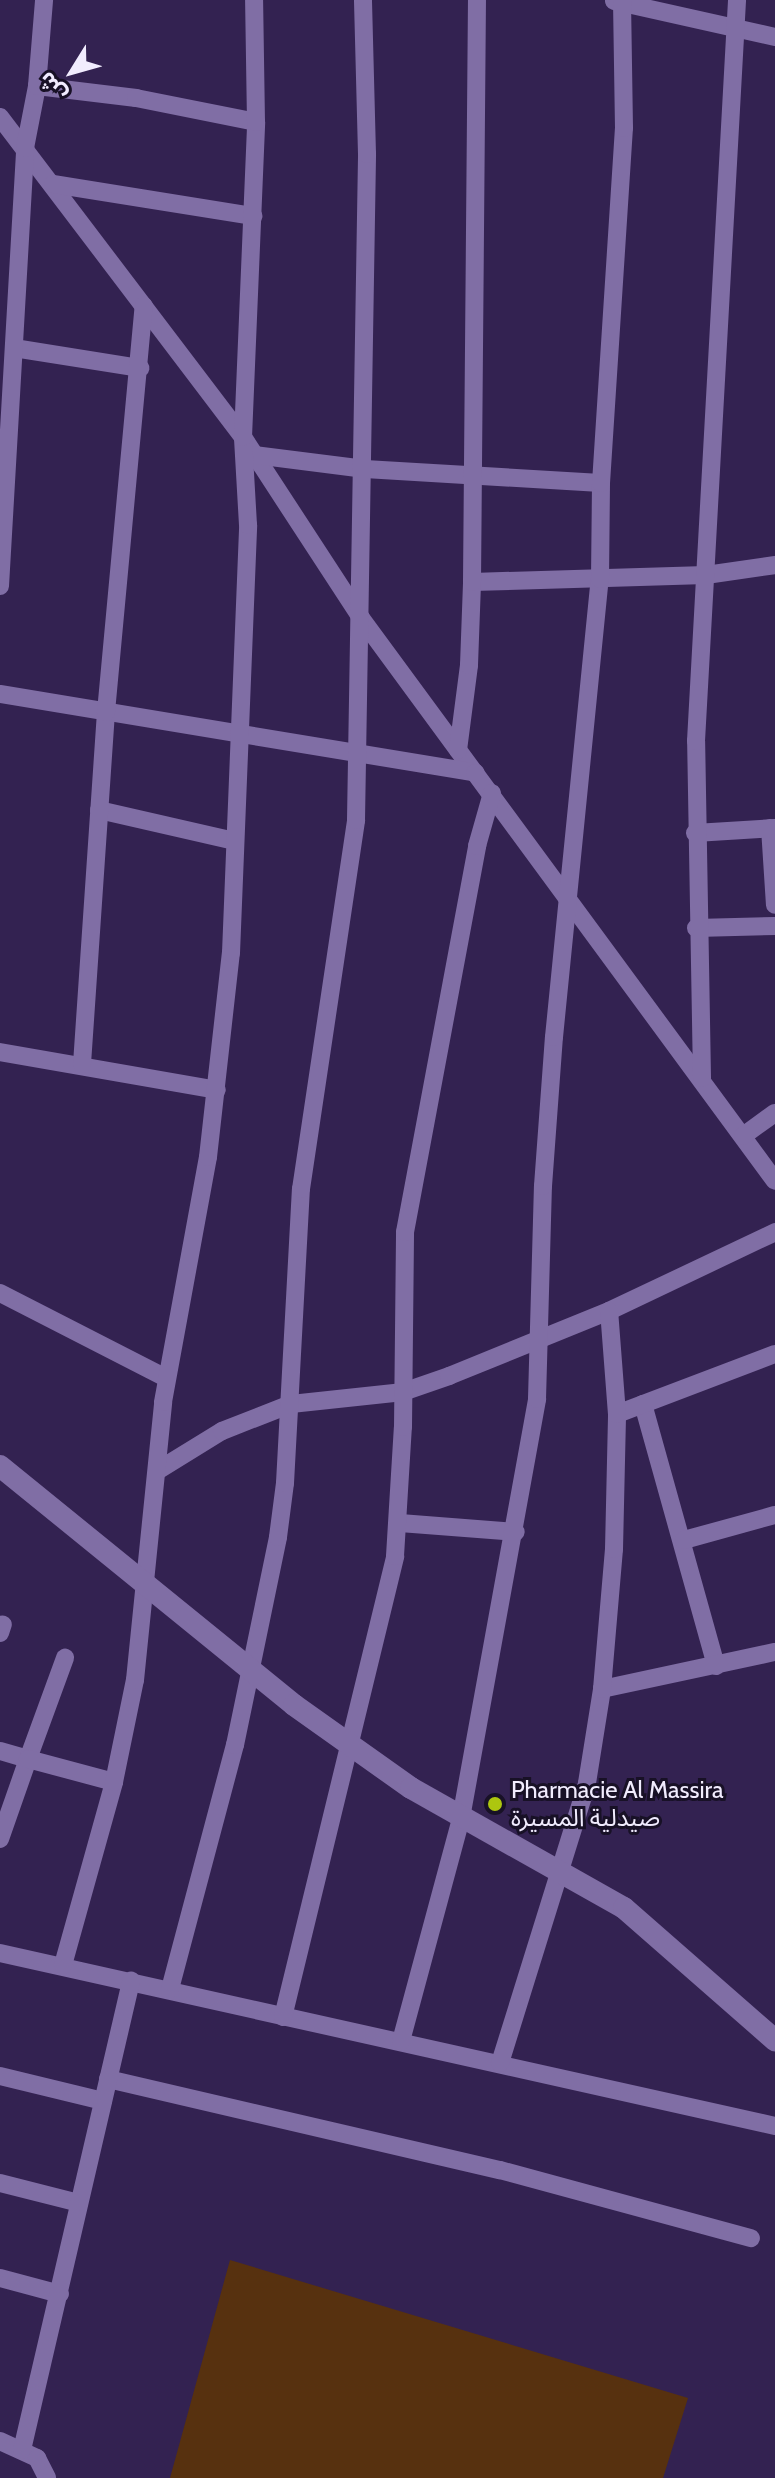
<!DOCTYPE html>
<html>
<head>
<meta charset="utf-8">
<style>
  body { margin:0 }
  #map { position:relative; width:775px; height:2478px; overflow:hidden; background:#332251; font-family:Cabin,"Noto Sans Arabic",sans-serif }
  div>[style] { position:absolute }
  .green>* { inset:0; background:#57310f }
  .minor>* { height:18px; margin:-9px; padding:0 9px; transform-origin:9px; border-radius:9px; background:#806ea5 }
  .tertiary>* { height:22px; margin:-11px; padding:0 11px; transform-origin:11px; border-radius:11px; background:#806ea5 }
  .dots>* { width:22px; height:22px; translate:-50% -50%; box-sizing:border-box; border:4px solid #181126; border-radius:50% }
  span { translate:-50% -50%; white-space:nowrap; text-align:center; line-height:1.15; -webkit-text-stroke:6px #181126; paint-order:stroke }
  .poi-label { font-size:24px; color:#f1ecfe }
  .left { translate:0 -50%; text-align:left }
  .north { position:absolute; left:32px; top:32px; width:80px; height:80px; -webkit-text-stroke:6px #181126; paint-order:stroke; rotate:233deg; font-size:22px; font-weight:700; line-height:32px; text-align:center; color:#f1ecfe }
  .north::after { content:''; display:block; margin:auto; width:28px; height:36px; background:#f1ecfe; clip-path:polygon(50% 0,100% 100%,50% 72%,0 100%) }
</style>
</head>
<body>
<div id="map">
  <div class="green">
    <div style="clip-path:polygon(230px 2260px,688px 2398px,663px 2478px,170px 2478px)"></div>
  </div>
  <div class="minor">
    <div style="left:614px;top:1px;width:165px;rotate:12.6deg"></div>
    <div style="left:37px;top:86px;width:100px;rotate:6.9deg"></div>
    <div style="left:136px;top:98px;width:122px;rotate:11.3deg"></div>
    <div style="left:0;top:117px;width:402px;rotate:52.8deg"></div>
    <div style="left:243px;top:437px;width:216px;rotate:56.9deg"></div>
    <div style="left:361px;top:618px;width:192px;rotate:53.7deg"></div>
    <div style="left:53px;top:184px;width:203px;rotate:9.1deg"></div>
    <div style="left:14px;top:348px;width:128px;rotate:9deg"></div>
    <div style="left:254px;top:455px;width:112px;rotate:7.2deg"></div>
    <div style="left:365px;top:469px;width:236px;rotate:3.4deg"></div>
    <div style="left:472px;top:582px;width:234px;rotate:-1.7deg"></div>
    <div style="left:706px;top:575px;width:70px;rotate:-8.2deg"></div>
    <div style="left:0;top:586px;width:439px;rotate:-86.7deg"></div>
    <div style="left:25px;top:148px;width:63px;rotate:-79deg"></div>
    <div style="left:37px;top:86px;width:86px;rotate:-85.3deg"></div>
    <div style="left:0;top:694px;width:482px;rotate:9.4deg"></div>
    <div style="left:475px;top:773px;width:506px;rotate:53.67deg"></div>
    <div style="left:458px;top:750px;width:86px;rotate:-82.6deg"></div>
    <div style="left:469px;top:665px;width:83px;rotate:-87.9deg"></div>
    <div style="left:472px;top:582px;width:582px;rotate:-89.51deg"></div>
    <div style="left:99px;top:810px;width:139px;rotate:12.9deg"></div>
    <div style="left:770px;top:828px;width:77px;rotate:86.3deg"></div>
    <div style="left:695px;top:833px;width:80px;rotate:-3.6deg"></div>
    <div style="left:696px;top:928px;width:79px;rotate:-1.5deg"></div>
    <div style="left:0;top:1052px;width:220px;rotate:9.9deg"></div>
    <div style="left:82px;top:1064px;width:353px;rotate:-86.1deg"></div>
    <div style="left:106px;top:712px;width:408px;rotate:-84.7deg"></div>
    <div style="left:702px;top:1078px;width:337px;rotate:-91deg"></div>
    <div style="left:696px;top:741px;width:742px;rotate:-86.83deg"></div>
    <div style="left:743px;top:1136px;width:39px;rotate:-36deg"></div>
    <div style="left:0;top:1293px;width:186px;rotate:27.1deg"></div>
    <div style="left:643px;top:1404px;width:272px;rotate:74.4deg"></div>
    <div style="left:617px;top:1414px;width:169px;rotate:-20.8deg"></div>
    <div style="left:157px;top:1471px;width:76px;rotate:-31.6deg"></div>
    <div style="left:222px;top:1431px;width:74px;rotate:-21.4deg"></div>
    <div style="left:291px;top:1404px;width:113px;rotate:-6.1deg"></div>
    <div style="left:403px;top:1392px;width:49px;rotate:-19.2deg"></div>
    <div style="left:449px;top:1376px;width:173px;rotate:-22.1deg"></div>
    <div style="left:609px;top:1311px;width:184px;rotate:-25.4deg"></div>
    <div style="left:400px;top:1523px;width:116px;rotate:4.4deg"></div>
    <div style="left:684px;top:1540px;width:94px;rotate:-15.4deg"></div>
    <div style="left:0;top:1633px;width:9px;rotate:-72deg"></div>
    <div style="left:602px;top:1689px;width:177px;rotate:-12.1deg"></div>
    <div style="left:0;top:1751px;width:29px;rotate:16deg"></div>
    <div style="left:28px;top:1759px;width:108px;rotate:-69.9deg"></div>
    <div style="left:0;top:1839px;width:85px;rotate:-70.7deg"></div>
    <div style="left:28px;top:1759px;width:89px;rotate:15deg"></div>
    <div style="left:0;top:1953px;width:794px;rotate:12.58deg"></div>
    <div style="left:63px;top:1965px;width:190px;rotate:-74.4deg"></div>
    <div style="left:114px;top:1782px;width:104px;rotate:-78.4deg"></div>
    <div style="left:135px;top:1680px;width:279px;rotate:-84.2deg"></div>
    <div style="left:163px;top:1402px;width:249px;rotate:-79.6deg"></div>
    <div style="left:208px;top:1157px;width:205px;rotate:-83.6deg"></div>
    <div style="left:231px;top:953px;width:428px;rotate:-87.7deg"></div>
    <div style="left:248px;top:525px;width:88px;rotate:-93.3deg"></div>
    <div style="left:243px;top:437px;width:315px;rotate:-87.6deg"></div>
    <div style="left:256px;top:122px;width:122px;rotate:-90.9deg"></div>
    <div style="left:170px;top:1989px;width:253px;rotate:-75.1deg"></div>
    <div style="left:235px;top:1745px;width:212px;rotate:-78.3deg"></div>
    <div style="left:278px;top:1537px;width:54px;rotate:-82.6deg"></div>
    <div style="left:285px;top:1483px;width:294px;rotate:-86.9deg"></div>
    <div style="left:301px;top:1189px;width:373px;rotate:-81.5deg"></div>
    <div style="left:356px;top:820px;width:666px;rotate:-89.05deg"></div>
    <div style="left:367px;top:154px;width:154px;rotate:-91.5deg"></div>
    <div style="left:283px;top:2017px;width:474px;rotate:-76.3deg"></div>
    <div style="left:395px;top:1556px;width:129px;rotate:-86.5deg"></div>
    <div style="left:403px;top:1427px;width:195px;rotate:-89.4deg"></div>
    <div style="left:405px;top:1232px;width:393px;rotate:-79.4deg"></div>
    <div style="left:477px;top:846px;width:55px;rotate:-74.2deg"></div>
    <div style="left:401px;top:2041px;width:231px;rotate:-74.9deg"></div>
    <div style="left:461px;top:1818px;width:426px;rotate:-79.7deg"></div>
    <div style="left:537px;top:1399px;width:213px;rotate:-88.4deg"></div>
    <div style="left:543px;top:1186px;width:149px;rotate:-85.8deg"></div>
    <div style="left:554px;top:1037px;width:460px;rotate:-84.3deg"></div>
    <div style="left:600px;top:579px;width:96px;rotate:-89.4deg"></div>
    <div style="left:601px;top:483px;width:356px;rotate:-86.3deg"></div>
    <div style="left:624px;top:128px;width:128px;rotate:-90.9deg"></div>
    <div style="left:500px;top:2063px;width:293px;rotate:-72.7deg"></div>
    <div style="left:587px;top:1783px;width:95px;rotate:-80.9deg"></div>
    <div style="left:602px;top:1689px;width:141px;rotate:-85.1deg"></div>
    <div style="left:614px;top:1549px;width:135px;rotate:-88.7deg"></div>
    <div style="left:617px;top:1414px;width:103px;rotate:-94.4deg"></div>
    <div style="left:0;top:2076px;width:106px;rotate:13.6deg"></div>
    <div style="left:108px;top:2079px;width:402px;rotate:13.1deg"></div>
    <div style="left:500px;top:2170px;width:260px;rotate:15.2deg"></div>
    <div style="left:0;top:2183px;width:81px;rotate:14.2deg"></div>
    <div style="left:0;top:2278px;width:62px;rotate:14.9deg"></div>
    <div style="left:0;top:2441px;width:41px;rotate:24.7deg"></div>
    <div style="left:37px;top:2458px;width:22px;rotate:63deg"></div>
    <div style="left:22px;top:2450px;width:482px;rotate:-76.9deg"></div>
  </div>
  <div class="tertiary">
    <div style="left:0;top:1466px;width:379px;rotate:39.1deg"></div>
    <div style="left:294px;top:1705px;width:143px;rotate:35.4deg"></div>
    <div style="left:411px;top:1788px;width:244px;rotate:29.4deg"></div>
    <div style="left:624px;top:1908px;width:201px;rotate:41.2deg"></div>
  </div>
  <div class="dots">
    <div style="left:495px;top:1804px;background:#adc60f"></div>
  </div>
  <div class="poi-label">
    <span class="left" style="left:511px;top:1804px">Pharmacie Al Massira<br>صيدلية المسيرة</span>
  </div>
  <div class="north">ش</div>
</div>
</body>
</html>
